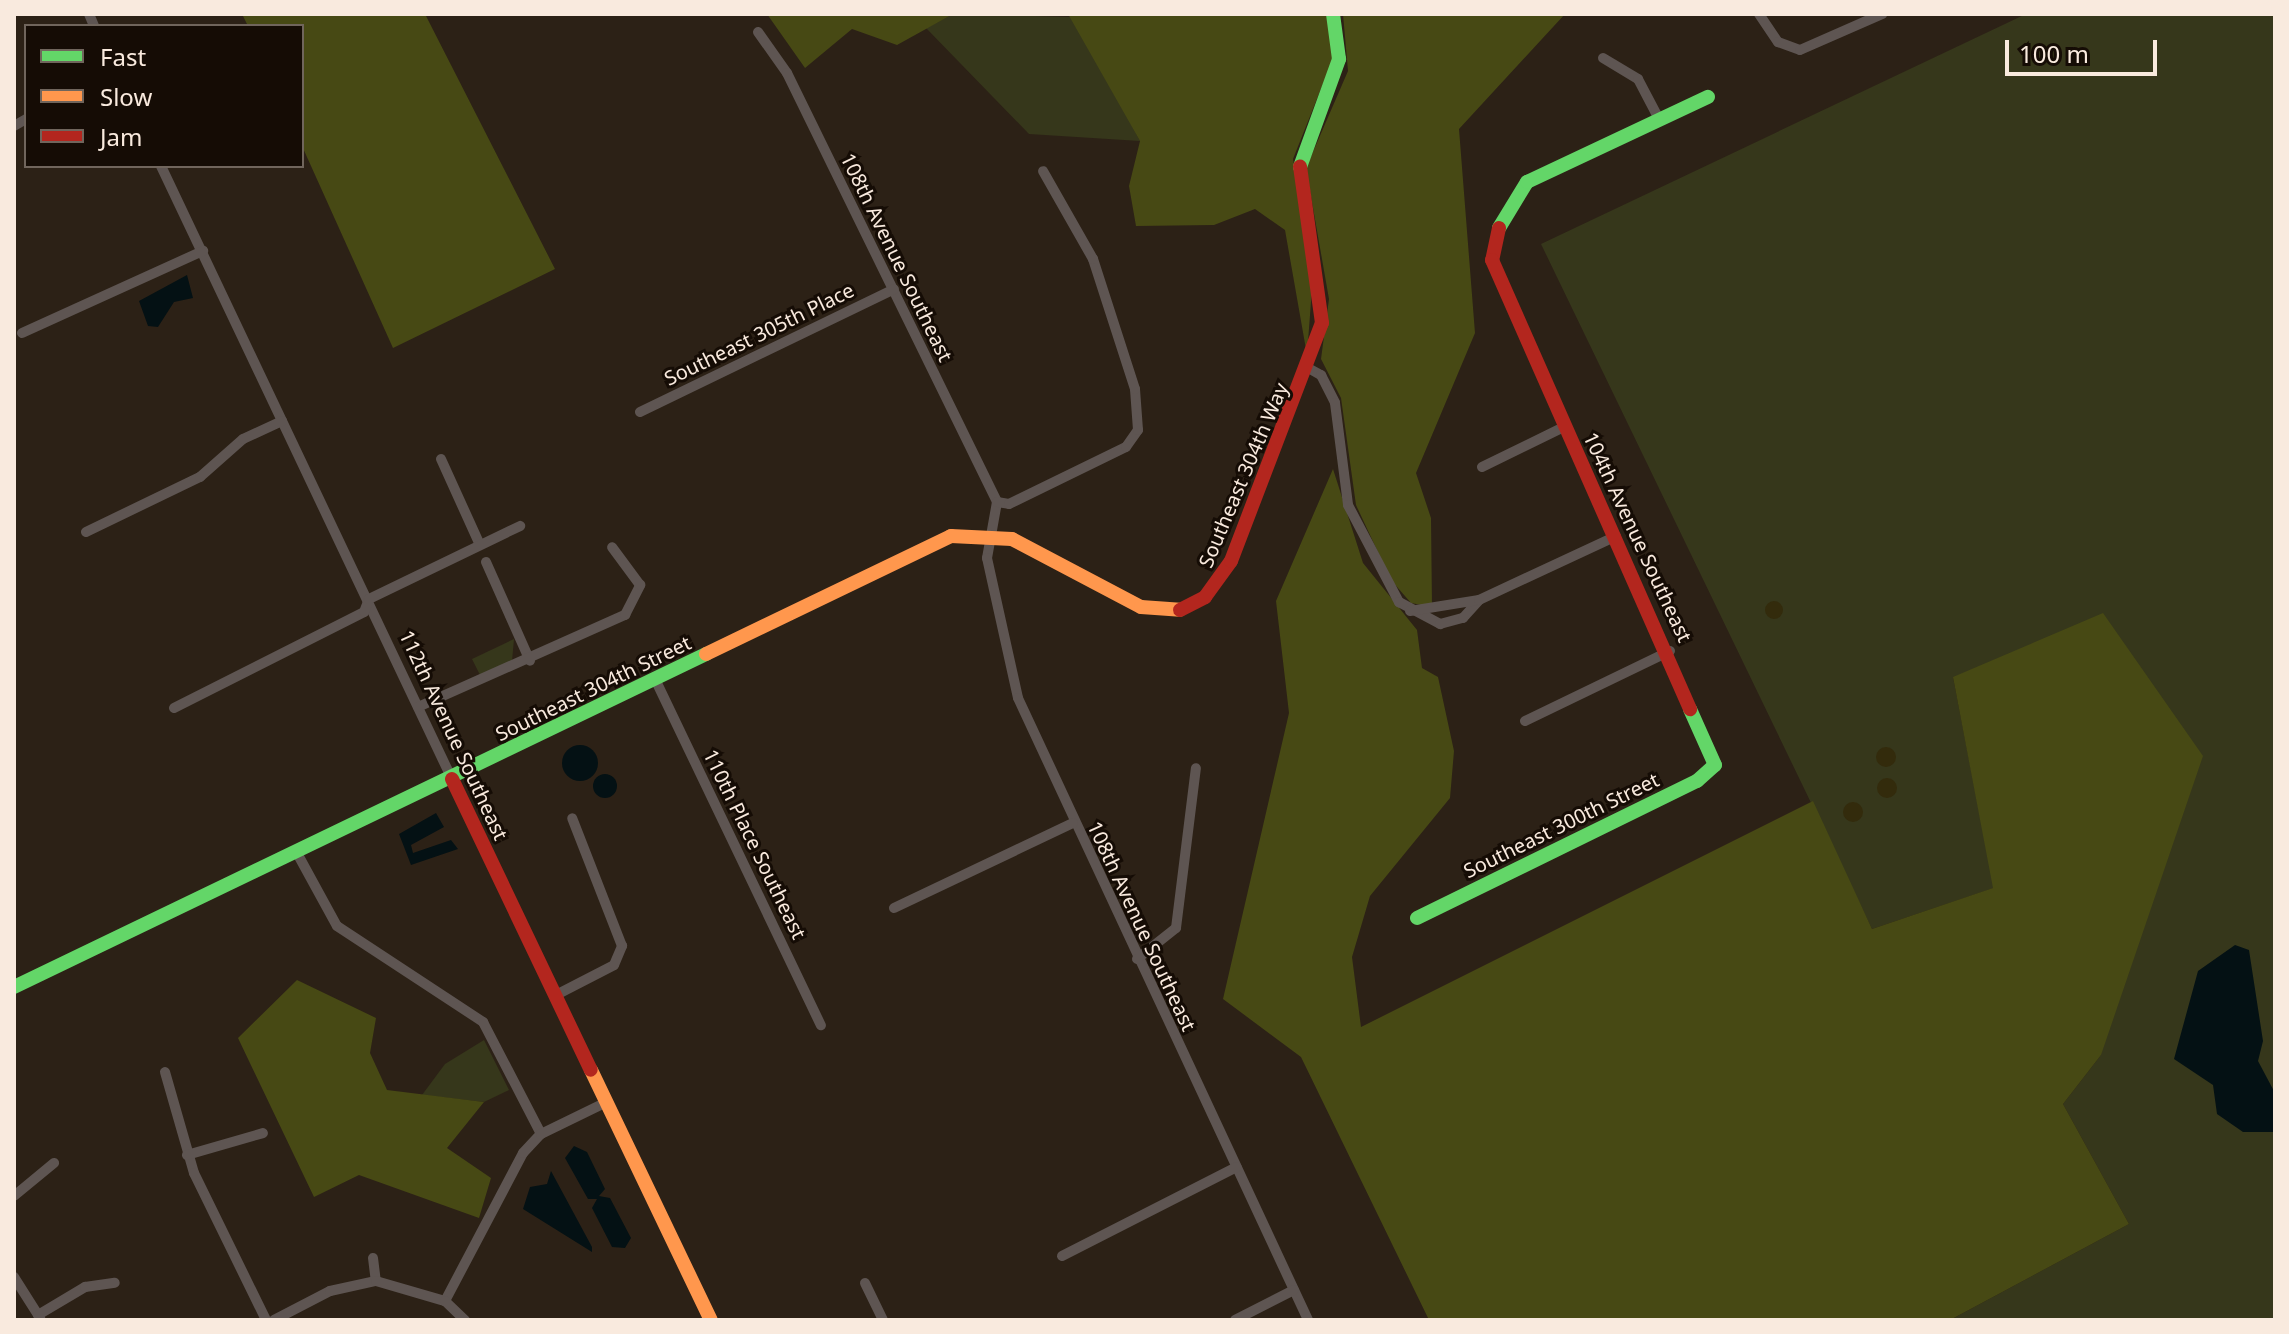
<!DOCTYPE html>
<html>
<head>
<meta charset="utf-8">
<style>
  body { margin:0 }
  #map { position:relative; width:2289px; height:1334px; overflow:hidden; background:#2c2116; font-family:"Noto Sans",sans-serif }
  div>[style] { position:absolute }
  .green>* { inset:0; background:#36371b }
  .forest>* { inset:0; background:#474914 }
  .sand>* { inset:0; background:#332b0c }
  .round { border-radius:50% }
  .water>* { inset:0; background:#041114 }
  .street>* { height:10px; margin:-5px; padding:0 5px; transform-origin:5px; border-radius:5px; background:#5e5552 }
  .fast>* { height:14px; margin:-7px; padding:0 7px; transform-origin:7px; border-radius:7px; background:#63d668 }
  .slow>* { height:14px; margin:-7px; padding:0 7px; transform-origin:7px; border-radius:7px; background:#ff974d }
  .jam>* { height:14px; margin:-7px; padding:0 7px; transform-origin:7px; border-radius:7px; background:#b3261e }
  span { translate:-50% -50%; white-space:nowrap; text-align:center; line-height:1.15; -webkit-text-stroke:6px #150c05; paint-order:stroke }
  .street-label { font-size:20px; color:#f9eade }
  .frame { position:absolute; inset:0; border:16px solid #f9eade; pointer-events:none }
  .legend { position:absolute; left:24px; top:24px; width:280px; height:144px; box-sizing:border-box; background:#150c05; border:2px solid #70655c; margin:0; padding:10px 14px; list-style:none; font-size:24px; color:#f9eade }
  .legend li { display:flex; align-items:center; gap:16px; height:40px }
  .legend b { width:40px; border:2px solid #70655c }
  .scale { position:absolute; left:2005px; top:40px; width:152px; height:36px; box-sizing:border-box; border:4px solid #f9eade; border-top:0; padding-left:10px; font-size:24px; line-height:28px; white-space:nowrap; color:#f9eade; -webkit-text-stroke:6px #150c05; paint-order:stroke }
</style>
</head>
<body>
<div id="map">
  <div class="green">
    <div style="clip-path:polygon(953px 14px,1075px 17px,1140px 141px,1029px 134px,926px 28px)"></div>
    <div style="clip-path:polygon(2026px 14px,2275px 14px,2275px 1320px,1950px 1320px,2129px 1224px,2063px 1104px,2101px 1055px,1953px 677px,1994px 888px,1872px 929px,1541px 244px)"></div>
    <div style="clip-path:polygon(514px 639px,512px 661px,481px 677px,472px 659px)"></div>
    <div style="clip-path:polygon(484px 1040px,509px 1090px,484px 1102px,422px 1095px,445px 1064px)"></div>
  </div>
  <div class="forest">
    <div style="clip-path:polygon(242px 14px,425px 14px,555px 269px,393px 348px,302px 146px,302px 26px,248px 26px)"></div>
    <div style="clip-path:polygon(767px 14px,953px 14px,897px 45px,852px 29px,805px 68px)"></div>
    <div style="clip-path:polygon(1068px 14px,1328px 14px,1334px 56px,1293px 159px,1313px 275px,1307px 355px,1285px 230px,1255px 209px,1214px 225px,1136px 226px,1129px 186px,1140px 141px)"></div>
    <div style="clip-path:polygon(1343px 14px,1565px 14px,1459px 129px,1475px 333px,1416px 473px,1431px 518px,1432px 607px,1411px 603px,1391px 580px,1356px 505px,1341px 398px,1321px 359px,1329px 299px,1306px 168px,1348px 71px)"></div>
    <div style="clip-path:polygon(1333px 469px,1363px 563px,1417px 630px,1422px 668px,1438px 677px,1454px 751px,1450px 798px,1370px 896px,1352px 957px,1361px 1027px,1813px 801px,1872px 929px,1993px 888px,1953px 677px,2103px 613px,2203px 756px,2101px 1055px,2063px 1104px,2129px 1224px,1950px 1320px,1429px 1320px,1301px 1057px,1223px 999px,1289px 713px,1276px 601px)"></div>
    <div style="clip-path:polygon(297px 980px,376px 1018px,370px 1053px,387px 1090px,484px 1102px,447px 1148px,491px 1178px,479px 1218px,359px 1175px,314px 1197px,238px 1038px)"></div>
  </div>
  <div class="sand">
    <div class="round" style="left:1765px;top:601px;width:18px;height:18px"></div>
    <div class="round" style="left:1876px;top:747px;width:20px;height:20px"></div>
    <div class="round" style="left:1877px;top:778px;width:20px;height:20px"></div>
    <div class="round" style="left:1843px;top:802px;width:20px;height:20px"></div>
  </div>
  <div class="water">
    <div style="clip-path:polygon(187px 275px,193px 298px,174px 302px,158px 327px,148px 326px,139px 301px)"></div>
    <div class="round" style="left:562px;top:745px;width:36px;height:36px"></div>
    <div class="round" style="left:593px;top:774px;width:24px;height:24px"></div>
    <div style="clip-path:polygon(436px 813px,444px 827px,411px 845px,413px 853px,451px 840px,458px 849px,411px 865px,399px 834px)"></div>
    <div style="clip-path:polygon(2235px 945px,2249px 950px,2263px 1041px,2258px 1061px,2275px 1093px,2275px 1132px,2243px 1132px,2217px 1114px,2213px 1085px,2174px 1059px,2198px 971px)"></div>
    <div style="clip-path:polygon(574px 1146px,587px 1152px,605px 1189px,599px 1196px,610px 1198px,631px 1238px,625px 1248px,612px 1247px,592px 1208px,597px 1199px,588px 1199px,565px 1158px)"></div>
    <div style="clip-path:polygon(551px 1171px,592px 1247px,592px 1252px,523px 1209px,530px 1187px,547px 1184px)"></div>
  </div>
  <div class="street">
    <div style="left:89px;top:14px;width:13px;rotate:67deg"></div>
    <div style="left:1759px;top:14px;width:34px;rotate:56deg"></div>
    <div style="left:1778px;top:42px;width:23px;rotate:20deg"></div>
    <div style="left:1800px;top:50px;width:90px;rotate:-23.7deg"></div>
    <div style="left:758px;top:32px;width:50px;rotate:54.7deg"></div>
    <div style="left:787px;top:73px;width:478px;rotate:63.9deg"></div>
    <div style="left:1603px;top:58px;width:41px;rotate:31deg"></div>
    <div style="left:1638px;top:79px;width:45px;rotate:62.3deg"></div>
    <div style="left:14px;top:126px;width:14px;rotate:-30deg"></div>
    <div style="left:161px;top:166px;width:679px;rotate:64.61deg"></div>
    <div style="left:22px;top:333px;width:199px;rotate:-24.4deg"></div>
    <div style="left:1310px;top:369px;width:13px;rotate:29deg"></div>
    <div style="left:1321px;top:375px;width:31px;rotate:63deg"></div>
    <div style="left:1335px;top:403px;width:103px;rotate:82.7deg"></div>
    <div style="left:1348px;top:505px;width:110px;rotate:62.3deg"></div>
    <div style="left:1399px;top:602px;width:47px;rotate:28.2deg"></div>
    <div style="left:1440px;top:624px;width:24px;rotate:-15deg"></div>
    <div style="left:1463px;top:618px;width:24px;rotate:-48deg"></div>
    <div style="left:640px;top:412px;width:282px;rotate:-25.8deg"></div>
    <div style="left:441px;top:459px;width:94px;rotate:65.6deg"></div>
    <div style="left:1482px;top:467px;width:91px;rotate:-26deg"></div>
    <div style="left:997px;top:502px;width:57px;rotate:100.1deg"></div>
    <div style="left:987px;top:558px;width:143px;rotate:77.5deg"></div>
    <div style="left:1018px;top:698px;width:686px;rotate:65deg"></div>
    <div style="left:997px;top:502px;width:12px;rotate:9deg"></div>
    <div style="left:1009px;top:504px;width:130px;rotate:-26deg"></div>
    <div style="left:1126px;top:447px;width:21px;rotate:-55deg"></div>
    <div style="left:1138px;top:430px;width:41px;rotate:-94.2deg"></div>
    <div style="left:1135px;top:389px;width:137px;rotate:-107.9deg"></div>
    <div style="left:1093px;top:259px;width:101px;rotate:-119.6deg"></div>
    <div style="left:86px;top:532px;width:127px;rotate:-25.8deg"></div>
    <div style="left:200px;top:477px;width:57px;rotate:-41.5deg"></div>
    <div style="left:243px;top:439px;width:43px;rotate:-24.8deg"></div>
    <div style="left:486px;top:562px;width:108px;rotate:66deg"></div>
    <div style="left:1410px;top:611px;width:70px;rotate:-9.1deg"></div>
    <div style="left:1479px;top:600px;width:151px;rotate:-25deg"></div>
    <div style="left:655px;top:679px;width:384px;rotate:64.4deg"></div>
    <div style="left:418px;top:707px;width:227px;rotate:-24deg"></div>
    <div style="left:625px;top:615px;width:34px;rotate:-63deg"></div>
    <div style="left:640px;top:585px;width:47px;rotate:-126.4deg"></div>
    <div style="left:174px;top:708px;width:213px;rotate:-26.8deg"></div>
    <div style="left:364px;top:612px;width:14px;rotate:-69deg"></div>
    <div style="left:369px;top:599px;width:168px;rotate:-25.8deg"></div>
    <div style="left:1525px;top:721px;width:161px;rotate:-25.8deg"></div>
    <div style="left:297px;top:853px;width:83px;rotate:61.3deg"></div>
    <div style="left:337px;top:926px;width:175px;rotate:33.3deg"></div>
    <div style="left:483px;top:1022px;width:126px;rotate:62.6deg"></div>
    <div style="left:894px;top:908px;width:198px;rotate:-25.4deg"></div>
    <div style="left:1137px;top:959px;width:50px;rotate:-38.5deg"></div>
    <div style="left:1176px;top:928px;width:161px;rotate:-82.9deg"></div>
    <div style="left:556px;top:995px;width:65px;rotate:-27.3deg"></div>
    <div style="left:614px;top:965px;width:21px;rotate:-67deg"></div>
    <div style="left:622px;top:946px;width:137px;rotate:-111.3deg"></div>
    <div style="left:165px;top:1072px;width:105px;rotate:74deg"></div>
    <div style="left:194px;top:1173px;width:164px;rotate:63.9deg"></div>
    <div style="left:187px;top:1155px;width:79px;rotate:-16.1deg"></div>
    <div style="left:14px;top:1196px;width:52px;rotate:-39.5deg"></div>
    <div style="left:1062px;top:1256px;width:196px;rotate:-27deg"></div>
    <div style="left:373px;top:1258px;width:23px;rotate:83deg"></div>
    <div style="left:14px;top:1277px;width:49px;rotate:57.6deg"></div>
    <div style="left:865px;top:1283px;width:41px;rotate:64.1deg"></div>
    <div style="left:445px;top:1301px;width:167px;rotate:-62.2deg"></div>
    <div style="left:523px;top:1153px;width:26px;rotate:-47deg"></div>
    <div style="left:541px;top:1134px;width:73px;rotate:-25.9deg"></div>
    <div style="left:38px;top:1315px;width:55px;rotate:-30.8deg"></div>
    <div style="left:85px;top:1287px;width:30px;rotate:-8deg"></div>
    <div style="left:274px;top:1320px;width:63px;rotate:-27.4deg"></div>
    <div style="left:330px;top:1291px;width:47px;rotate:-12.3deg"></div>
    <div style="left:376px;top:1281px;width:72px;rotate:16.2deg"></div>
    <div style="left:445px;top:1301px;width:28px;rotate:44deg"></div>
    <div style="left:1235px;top:1320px;width:66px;rotate:-27deg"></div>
  </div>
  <div class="fast">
    <div style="left:1300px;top:167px;width:115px;rotate:-70.1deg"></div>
    <div style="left:1339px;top:59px;width:45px;rotate:-97.6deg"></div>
    <div style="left:1499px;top:228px;width:54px;rotate:-58.7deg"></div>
    <div style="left:1527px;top:182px;width:200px;rotate:-25.2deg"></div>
    <div style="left:1417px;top:918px;width:312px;rotate:-26.1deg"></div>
    <div style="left:1697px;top:781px;width:24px;rotate:-42deg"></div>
    <div style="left:1715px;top:765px;width:61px;rotate:-114.1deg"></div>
    <div style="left:14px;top:987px;width:768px;rotate:-25.7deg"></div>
  </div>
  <div class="slow">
    <div style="left:706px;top:654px;width:272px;rotate:-25.7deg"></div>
    <div style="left:951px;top:536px;width:61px;rotate:2.8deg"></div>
    <div style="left:1012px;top:539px;width:146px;rotate:27.8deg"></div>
    <div style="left:1141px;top:607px;width:39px;rotate:4deg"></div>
    <div style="left:591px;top:1070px;width:277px;rotate:64.4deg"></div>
  </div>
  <div class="jam">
    <div style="left:1499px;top:228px;width:33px;rotate:102deg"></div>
    <div style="left:1492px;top:260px;width:491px;rotate:66.2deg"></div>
    <div style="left:1180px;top:610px;width:28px;rotate:-27deg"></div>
    <div style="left:1205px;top:597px;width:44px;rotate:-54.2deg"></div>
    <div style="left:1231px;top:561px;width:255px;rotate:-69.1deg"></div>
    <div style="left:1322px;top:323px;width:158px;rotate:-98deg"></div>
    <div style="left:452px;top:779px;width:322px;rotate:64.5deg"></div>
  </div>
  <div class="street-label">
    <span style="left:897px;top:257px;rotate:64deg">108th Avenue Southeast</span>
    <span style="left:759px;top:334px;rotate:-26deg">Southeast 305th Place</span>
    <span style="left:1243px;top:475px;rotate:-67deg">Southeast 304th Way</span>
    <span style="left:1638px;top:537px;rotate:65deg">104th Avenue Southeast</span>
    <span style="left:593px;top:688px;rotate:-26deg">Southeast 304th Street</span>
    <span style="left:454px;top:735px;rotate:65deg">112th Avenue Southeast</span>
    <span style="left:1561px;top:825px;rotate:-26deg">Southeast 300th Street</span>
    <span style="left:755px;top:844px;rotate:64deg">110th Place Southeast</span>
    <span style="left:1142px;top:926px;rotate:65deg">108th Avenue Southeast</span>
  </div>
  <div class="frame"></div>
  <ul class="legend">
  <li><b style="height:10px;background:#63d668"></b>Fast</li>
  <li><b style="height:10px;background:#ff974d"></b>Slow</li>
  <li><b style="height:10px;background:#b3261e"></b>Jam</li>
  </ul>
  <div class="scale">100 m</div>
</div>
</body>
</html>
